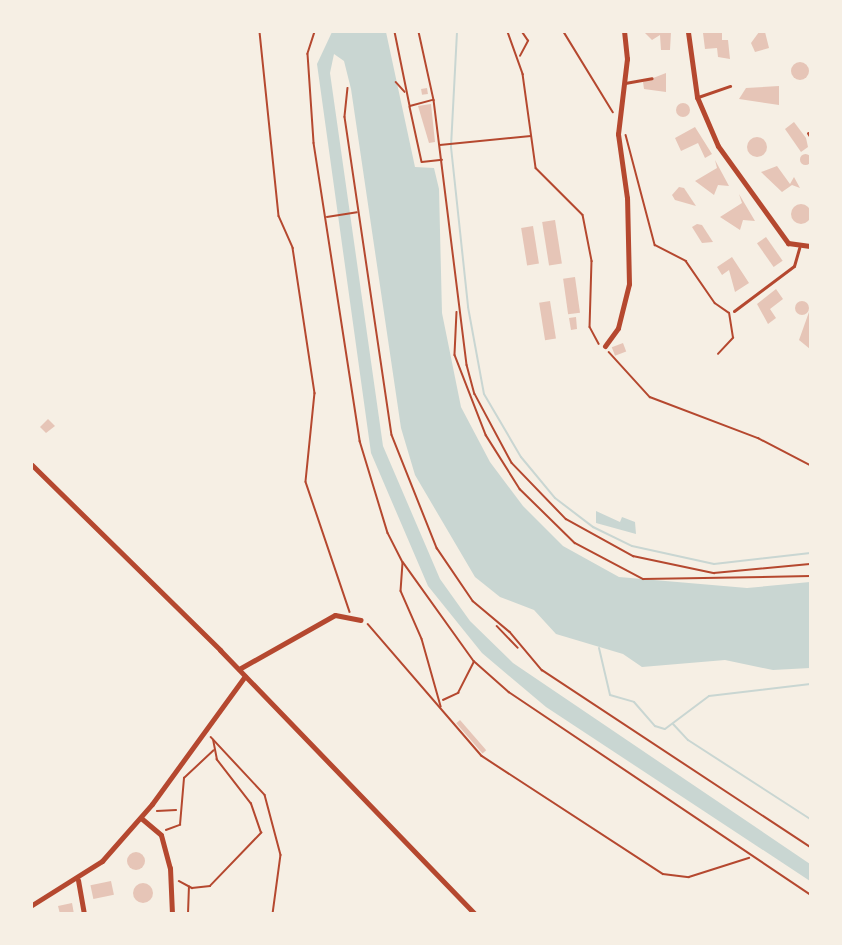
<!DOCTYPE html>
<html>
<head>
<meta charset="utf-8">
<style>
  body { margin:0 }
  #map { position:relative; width:842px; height:945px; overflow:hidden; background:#f6efe4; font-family:Spectral,serif }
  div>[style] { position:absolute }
  .water>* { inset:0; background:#c9d6d2 }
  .stream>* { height:2px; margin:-1px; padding:0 1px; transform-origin:1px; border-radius:1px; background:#c9d6d2 }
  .building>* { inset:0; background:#e6c5b7; transform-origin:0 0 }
  .round { border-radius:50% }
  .path>* { height:1.5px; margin:-0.75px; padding:0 0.75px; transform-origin:0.75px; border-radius:0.75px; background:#b5482f }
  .service>* { height:3px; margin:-1.5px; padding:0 1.5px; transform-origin:1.5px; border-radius:1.5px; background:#b5482f }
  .minor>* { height:5px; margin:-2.5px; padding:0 2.5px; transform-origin:2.5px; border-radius:2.5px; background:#b5482f }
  span { translate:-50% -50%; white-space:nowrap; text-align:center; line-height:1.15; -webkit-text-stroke:6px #f6efe4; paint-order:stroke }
  .frame { position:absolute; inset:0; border:33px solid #f6efe4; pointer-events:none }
</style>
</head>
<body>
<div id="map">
  <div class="water">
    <div style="clip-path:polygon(332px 32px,386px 32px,415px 167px,434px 168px,439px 189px,442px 313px,461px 407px,490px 462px,523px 506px,563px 546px,619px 577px,747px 588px,810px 582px,810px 668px,773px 670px,725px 660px,642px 667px,623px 654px,556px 634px,534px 610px,500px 597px,475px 577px,415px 475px,401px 428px,351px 89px,344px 61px,334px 54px,330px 73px,383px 446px,440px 579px,470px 621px,513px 663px,810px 864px,810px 881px,546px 707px,482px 653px,428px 586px,371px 453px,317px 64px)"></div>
    <div style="clip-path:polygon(596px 511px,620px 522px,622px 517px,635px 522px,636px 534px,596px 523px)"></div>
  </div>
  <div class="stream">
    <div style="left:457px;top:32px;width:115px;rotate:93deg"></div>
    <div style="left:451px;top:147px;width:161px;rotate:83.9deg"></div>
    <div style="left:468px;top:307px;width:88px;rotate:79.6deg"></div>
    <div style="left:484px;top:394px;width:73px;rotate:59.6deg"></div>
    <div style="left:521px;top:457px;width:53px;rotate:50.3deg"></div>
    <div style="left:555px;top:498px;width:48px;rotate:37.3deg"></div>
    <div style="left:593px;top:527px;width:43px;rotate:26deg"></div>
    <div style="left:632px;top:546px;width:84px;rotate:12.4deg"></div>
    <div style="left:714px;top:564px;width:97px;rotate:-6.5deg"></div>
    <div style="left:599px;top:648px;width:48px;rotate:76.8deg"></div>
    <div style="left:610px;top:695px;width:25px;rotate:16deg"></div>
    <div style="left:634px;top:702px;width:32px;rotate:49deg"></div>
    <div style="left:655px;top:726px;width:10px;rotate:17deg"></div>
    <div style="left:665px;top:729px;width:55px;rotate:-36.9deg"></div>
    <div style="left:709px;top:696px;width:102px;rotate:-6.8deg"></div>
    <div style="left:673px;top:724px;width:22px;rotate:47deg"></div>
    <div style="left:688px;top:740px;width:145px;rotate:32.9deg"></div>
  </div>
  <div class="building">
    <div style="clip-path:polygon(644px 32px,671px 32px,670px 50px,661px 50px,660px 35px,652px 40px)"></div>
    <div style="clip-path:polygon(722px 32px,722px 40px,728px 40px,730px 59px,718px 57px,717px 48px,705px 49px,703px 33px)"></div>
    <div style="clip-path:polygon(759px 32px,765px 32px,769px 48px,755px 52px,751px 43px)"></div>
    <div class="round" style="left:791px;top:62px;width:18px;height:18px"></div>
    <div style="clip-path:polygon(666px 73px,666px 92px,644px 89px,643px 82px)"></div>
    <div style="clip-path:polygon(779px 86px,779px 105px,739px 99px,746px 88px)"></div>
    <div style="left:427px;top:88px;width:6px;height:6px;rotate:81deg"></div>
    <div class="round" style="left:676px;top:103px;width:14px;height:14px"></div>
    <div style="clip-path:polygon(431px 104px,435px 142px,429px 143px,418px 106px)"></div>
    <div style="clip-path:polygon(794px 122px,806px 138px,808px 147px,801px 152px,785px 129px)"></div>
    <div style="clip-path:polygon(695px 127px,712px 154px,705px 158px,698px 143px,681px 151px,675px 138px)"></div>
    <div class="round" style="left:747px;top:137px;width:20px;height:20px"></div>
    <div class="round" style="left:799.5px;top:153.5px;width:11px;height:11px"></div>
    <div style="clip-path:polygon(715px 160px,729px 186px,718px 185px,714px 195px,695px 181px,717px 168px)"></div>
    <div style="clip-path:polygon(777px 166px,790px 184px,794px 177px,800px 188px,792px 185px,782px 192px,761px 172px)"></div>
    <div style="clip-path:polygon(679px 187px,684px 188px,696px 206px,675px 200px,672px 195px)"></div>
    <div style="clip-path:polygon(739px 194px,755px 221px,743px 220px,740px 230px,720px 217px,742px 203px)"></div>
    <div class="round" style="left:791px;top:204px;width:20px;height:20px"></div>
    <div style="left:555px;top:220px;width:44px;height:13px;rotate:81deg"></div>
    <div style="clip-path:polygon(697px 224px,702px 225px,713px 242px,702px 243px,692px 227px)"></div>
    <div style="left:533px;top:226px;width:38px;height:12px;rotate:81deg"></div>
    <div style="left:766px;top:237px;width:29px;height:11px;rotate:55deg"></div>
    <div style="clip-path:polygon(732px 257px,749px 283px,735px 292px,729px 270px,722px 275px,717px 267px)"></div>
    <div style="left:575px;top:277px;width:36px;height:12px;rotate:82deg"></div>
    <div style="clip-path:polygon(776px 289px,783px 299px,770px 309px,776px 318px,768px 324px,757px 304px)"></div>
    <div class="round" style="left:795px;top:301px;width:14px;height:14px"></div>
    <div style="left:550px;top:301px;width:38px;height:11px;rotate:81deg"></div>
    <div style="clip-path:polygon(809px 312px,810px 312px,810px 349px,799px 340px)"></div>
    <div style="clip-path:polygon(576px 317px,577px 329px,571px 330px,569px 318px)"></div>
    <div style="left:623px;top:343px;width:9px;height:12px;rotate:69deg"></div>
    <div style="clip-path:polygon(48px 419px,55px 426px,46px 433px,40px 427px)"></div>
    <div style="left:460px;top:720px;width:40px;height:5px;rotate:49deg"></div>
    <div class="round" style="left:127px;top:852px;width:18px;height:18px"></div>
    <div style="left:111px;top:881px;width:14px;height:21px;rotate:78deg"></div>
    <div class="round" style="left:133px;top:883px;width:20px;height:20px"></div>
    <div style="clip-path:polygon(72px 903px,74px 914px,60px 914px,58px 906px)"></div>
  </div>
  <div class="path">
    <div style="left:260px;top:32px;width:185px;rotate:84.1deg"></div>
    <div style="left:279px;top:216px;width:35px;rotate:66deg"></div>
    <div style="left:293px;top:248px;width:147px;rotate:81.4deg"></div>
    <div style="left:315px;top:393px;width:89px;rotate:95.8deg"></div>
    <div style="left:306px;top:482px;width:137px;rotate:71.3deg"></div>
    <div style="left:315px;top:32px;width:23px;rotate:108deg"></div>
    <div style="left:308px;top:54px;width:89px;rotate:86.1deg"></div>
    <div style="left:314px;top:143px;width:302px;rotate:81.2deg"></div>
    <div style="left:360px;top:441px;width:96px;rotate:73.1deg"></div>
    <div style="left:388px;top:533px;width:33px;rotate:63deg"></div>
    <div style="left:403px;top:562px;width:122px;rotate:54.4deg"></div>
    <div style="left:474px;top:661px;width:47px;rotate:41.5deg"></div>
    <div style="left:509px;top:692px;width:362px;rotate:33.9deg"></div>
    <div style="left:395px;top:32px;width:76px;rotate:78.5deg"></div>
    <div style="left:410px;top:106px;width:24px;rotate:-15deg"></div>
    <div style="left:419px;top:32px;width:70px;rotate:77.6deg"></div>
    <div style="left:434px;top:100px;width:267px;rotate:82.9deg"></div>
    <div style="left:467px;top:365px;width:30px;rotate:75deg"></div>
    <div style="left:475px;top:394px;width:78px;rotate:61.8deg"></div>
    <div style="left:512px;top:463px;width:78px;rotate:46deg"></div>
    <div style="left:566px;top:519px;width:77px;rotate:28.9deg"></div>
    <div style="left:633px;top:556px;width:83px;rotate:11.9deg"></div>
    <div style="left:714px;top:573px;width:96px;rotate:-5.4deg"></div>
    <div style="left:508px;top:32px;width:45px;rotate:70.3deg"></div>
    <div style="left:523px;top:74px;width:95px;rotate:82.1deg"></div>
    <div style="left:536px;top:168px;width:66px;rotate:45deg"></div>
    <div style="left:583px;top:215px;width:47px;rotate:78.9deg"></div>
    <div style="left:592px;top:261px;width:66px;rotate:91.7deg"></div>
    <div style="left:590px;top:327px;width:19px;rotate:62deg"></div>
    <div style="left:549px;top:32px;width:1px"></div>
    <div style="left:564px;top:32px;width:94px;rotate:58.5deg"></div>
    <div style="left:520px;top:56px;width:17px;rotate:-62deg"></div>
    <div style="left:528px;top:41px;width:11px;rotate:-124deg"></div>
    <div style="left:522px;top:32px;width:11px"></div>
    <div style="left:396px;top:82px;width:13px;rotate:48deg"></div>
    <div style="left:348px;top:88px;width:29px;rotate:96deg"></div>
    <div style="left:345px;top:117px;width:321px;rotate:81.6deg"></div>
    <div style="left:392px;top:435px;width:122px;rotate:68.3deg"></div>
    <div style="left:437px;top:548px;width:64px;rotate:55.8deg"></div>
    <div style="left:473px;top:601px;width:48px;rotate:40deg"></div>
    <div style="left:510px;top:632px;width:50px;rotate:49.9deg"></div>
    <div style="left:542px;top:670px;width:321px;rotate:33.4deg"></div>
    <div style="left:410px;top:107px;width:56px;rotate:77.7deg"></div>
    <div style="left:422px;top:162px;width:20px;rotate:-6deg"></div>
    <div style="left:626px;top:135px;width:114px;rotate:75.2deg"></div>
    <div style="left:655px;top:245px;width:35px;rotate:27deg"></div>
    <div style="left:686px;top:261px;width:51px;rotate:55.4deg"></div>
    <div style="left:715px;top:303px;width:16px;rotate:35deg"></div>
    <div style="left:440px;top:145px;width:91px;rotate:-5.6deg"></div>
    <div style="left:327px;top:217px;width:30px;rotate:-9deg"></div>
    <div style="left:457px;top:312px;width:43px;rotate:92.7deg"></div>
    <div style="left:455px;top:355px;width:86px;rotate:68.8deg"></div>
    <div style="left:486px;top:435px;width:64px;rotate:57.8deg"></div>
    <div style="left:520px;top:489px;width:77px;rotate:44.5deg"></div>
    <div style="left:575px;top:543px;width:77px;rotate:27.9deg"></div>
    <div style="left:643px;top:579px;width:167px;rotate:-1deg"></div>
    <div style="left:609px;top:352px;width:61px;rotate:47.7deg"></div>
    <div style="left:650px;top:397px;width:116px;rotate:20.8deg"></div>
    <div style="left:758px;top:438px;width:59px;rotate:27.4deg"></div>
    <div style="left:718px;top:354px;width:22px;rotate:-47deg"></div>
    <div style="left:733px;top:338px;width:25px;rotate:-99deg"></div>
    <div style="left:403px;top:563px;width:28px;rotate:94deg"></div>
    <div style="left:401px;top:591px;width:52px;rotate:66.4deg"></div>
    <div style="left:422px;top:639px;width:70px;rotate:74.2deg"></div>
    <div style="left:368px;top:624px;width:174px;rotate:49.2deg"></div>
    <div style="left:482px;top:756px;width:216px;rotate:33.1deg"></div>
    <div style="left:663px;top:874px;width:26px;rotate:7deg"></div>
    <div style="left:689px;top:877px;width:63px;rotate:-17.6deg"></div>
    <div style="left:497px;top:626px;width:30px;rotate:46deg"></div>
    <div style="left:443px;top:700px;width:17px;rotate:-25deg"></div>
    <div style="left:458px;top:693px;width:35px;rotate:-63deg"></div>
    <div style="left:211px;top:737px;width:79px;rotate:47deg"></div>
    <div style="left:265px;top:795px;width:62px;rotate:75.1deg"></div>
    <div style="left:281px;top:855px;width:60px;rotate:97.7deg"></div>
    <div style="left:157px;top:811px;width:19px;rotate:-3deg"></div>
    <div style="left:166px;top:830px;width:15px;rotate:-20deg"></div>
    <div style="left:180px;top:825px;width:47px;rotate:-85.1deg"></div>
    <div style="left:184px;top:778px;width:40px;rotate:-43deg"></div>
    <div style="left:179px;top:881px;width:15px;rotate:28deg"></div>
    <div style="left:192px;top:888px;width:18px;rotate:-6deg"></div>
    <div style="left:210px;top:886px;width:74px;rotate:-46.1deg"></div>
    <div style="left:261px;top:833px;width:31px;rotate:-109deg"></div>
    <div style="left:251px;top:804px;width:56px;rotate:-127.7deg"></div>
    <div style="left:217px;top:760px;width:20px;rotate:-101deg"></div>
    <div style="left:188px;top:914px;width:27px;rotate:-88deg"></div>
  </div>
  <div class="service">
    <div style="left:625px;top:83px;width:27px;rotate:-10deg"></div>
    <div style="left:698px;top:97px;width:34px;rotate:-19deg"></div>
    <div style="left:808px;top:133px;width:4px;rotate:56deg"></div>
    <div style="left:734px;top:311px;width:75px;rotate:-36.9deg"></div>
    <div style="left:794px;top:266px;width:19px;rotate:-74deg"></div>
  </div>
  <div class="minor">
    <div style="left:688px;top:32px;width:66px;rotate:82.1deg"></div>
    <div style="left:697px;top:97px;width:53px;rotate:66.8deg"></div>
    <div style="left:718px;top:146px;width:120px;rotate:54.2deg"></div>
    <div style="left:788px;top:243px;width:22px;rotate:8deg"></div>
    <div style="left:605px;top:346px;width:22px;rotate:-54deg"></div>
    <div style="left:618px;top:328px;width:45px;rotate:-76deg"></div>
    <div style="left:629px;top:284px;width:86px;rotate:-91.3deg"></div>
    <div style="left:627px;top:198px;width:65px;rotate:-98deg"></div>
    <div style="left:618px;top:134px;width:76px;rotate:-83.2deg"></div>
    <div style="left:627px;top:59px;width:27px;rotate:-96deg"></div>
    <div style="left:32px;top:465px;width:264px;rotate:44.5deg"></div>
    <div style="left:220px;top:650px;width:367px;rotate:46deg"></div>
    <div style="left:239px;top:669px;width:110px;rotate:-29.4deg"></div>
    <div style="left:335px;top:615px;width:26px;rotate:11deg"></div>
    <div style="left:141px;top:818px;width:26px;rotate:40deg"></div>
    <div style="left:161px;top:835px;width:34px;rotate:75deg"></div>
    <div style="left:170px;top:868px;width:46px;rotate:87.5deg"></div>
    <div style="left:78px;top:880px;width:35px;rotate:80deg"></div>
    <div style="left:32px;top:905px;width:83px;rotate:-32.2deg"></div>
    <div style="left:102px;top:861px;width:76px;rotate:-48.7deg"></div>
    <div style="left:152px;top:804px;width:158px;rotate:-54deg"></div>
  </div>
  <div class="frame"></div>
</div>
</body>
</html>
